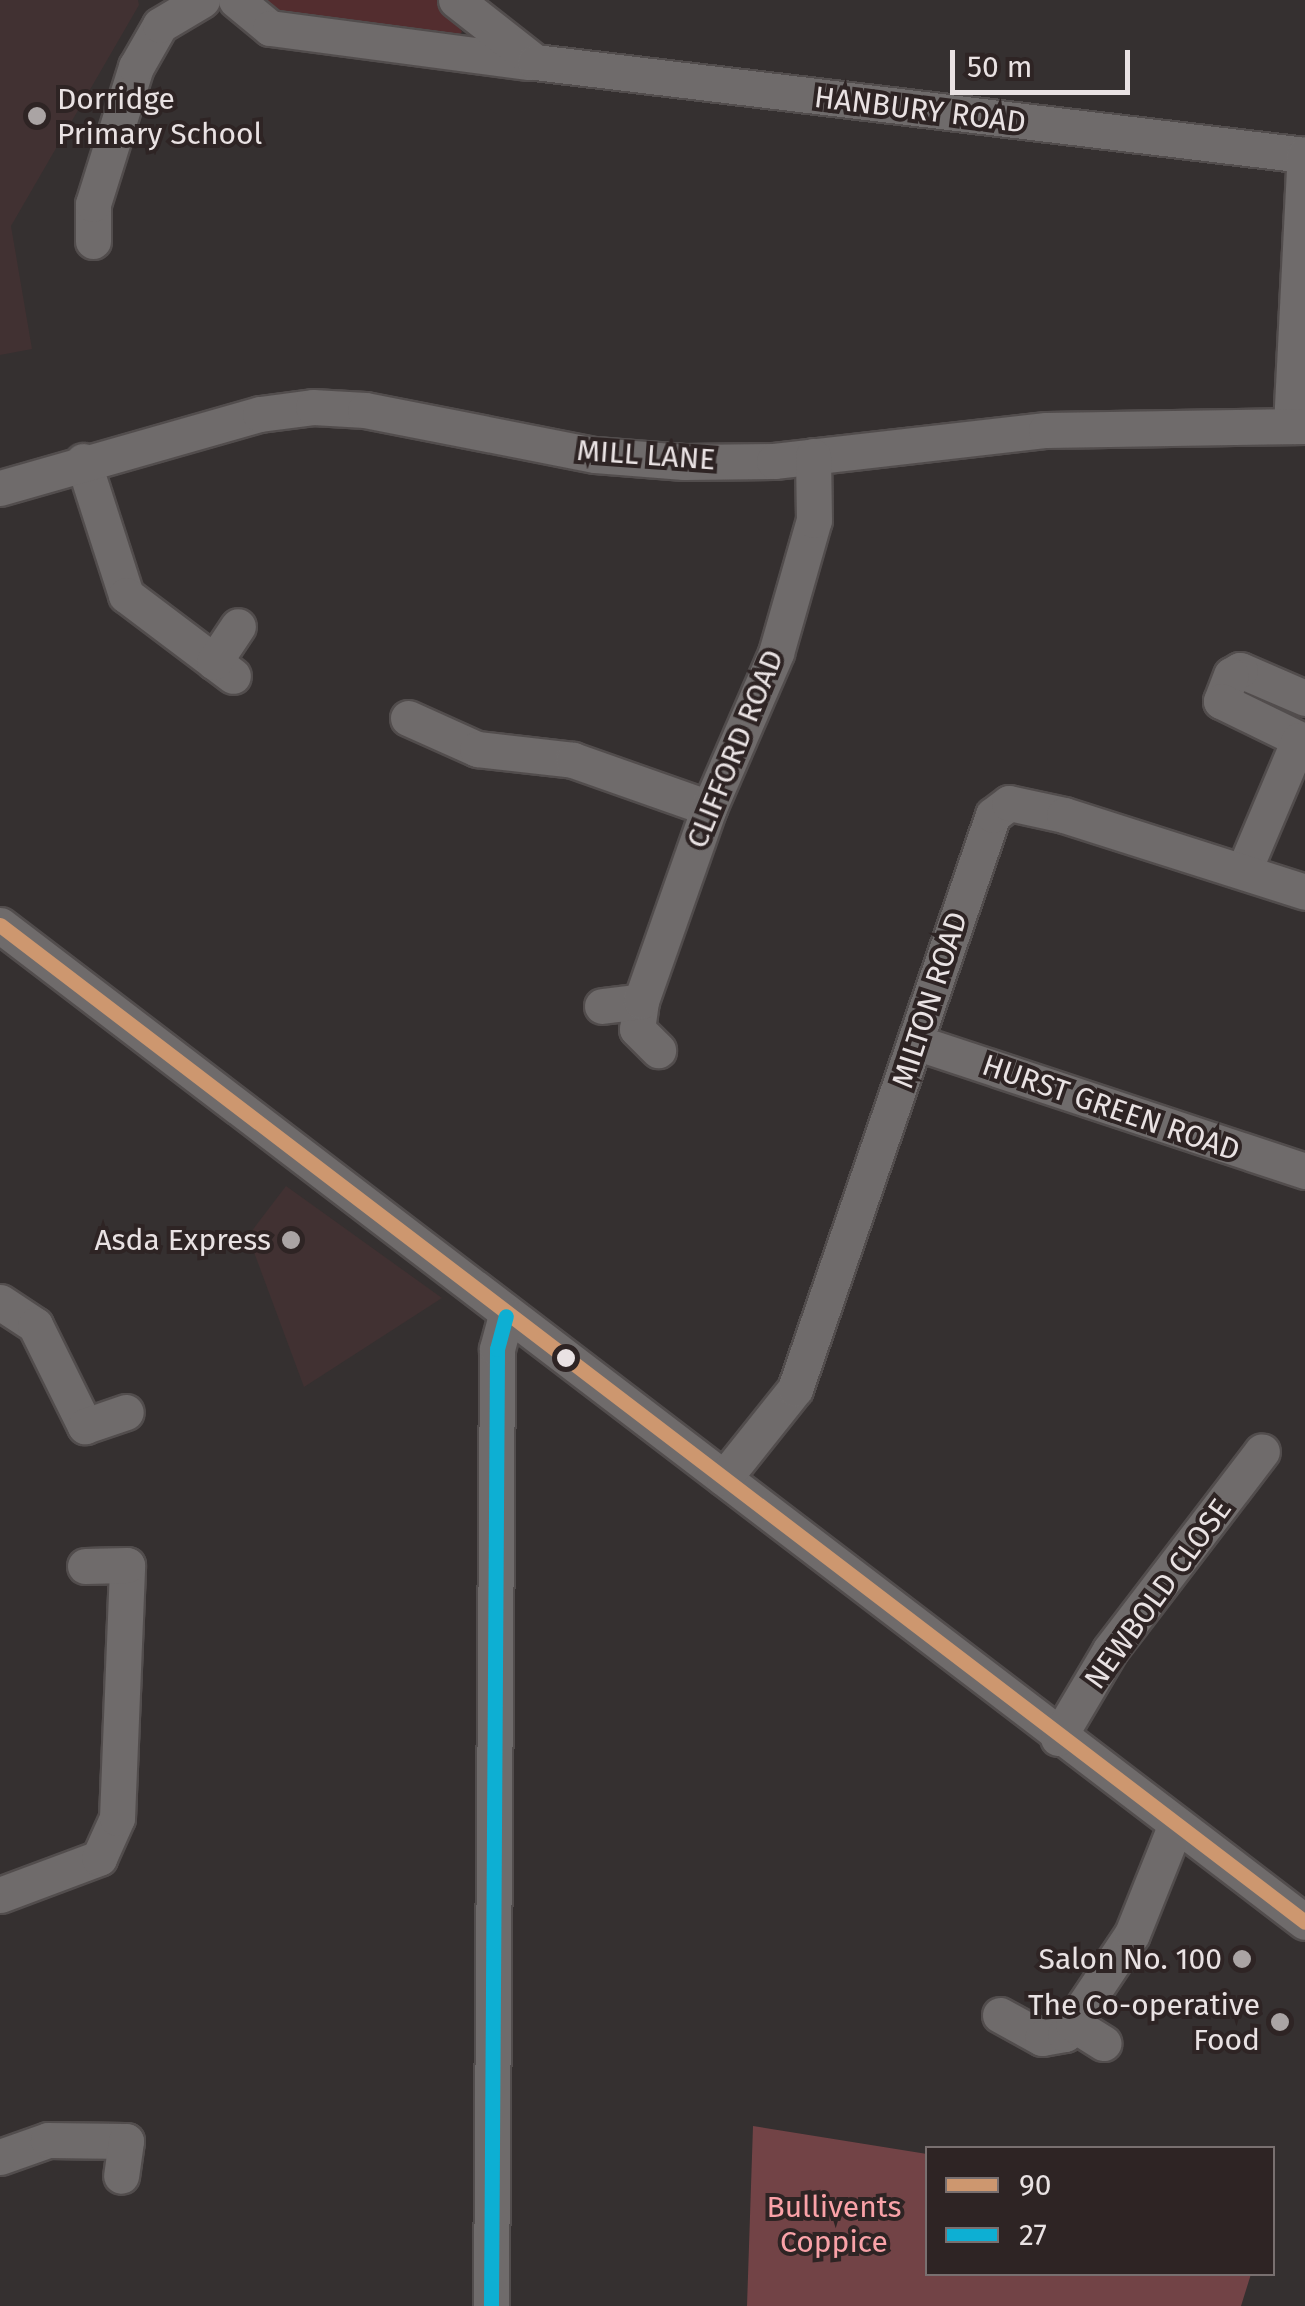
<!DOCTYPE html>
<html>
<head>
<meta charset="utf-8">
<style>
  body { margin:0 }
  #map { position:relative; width:1305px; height:2306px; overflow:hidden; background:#353030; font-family:"Fira Sans",sans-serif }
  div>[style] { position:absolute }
  .built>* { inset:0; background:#413132 }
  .green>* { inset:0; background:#532d2f }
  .forest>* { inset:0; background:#724346 }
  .roads { filter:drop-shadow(2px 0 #524d4d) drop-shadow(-2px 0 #524d4d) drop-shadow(0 2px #524d4d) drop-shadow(0 -2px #524d4d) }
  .minor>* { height:35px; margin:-17.5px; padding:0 17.5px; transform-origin:17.5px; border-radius:17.5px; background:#6f6b6b }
  .bus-1>* { height:15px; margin:-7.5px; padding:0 7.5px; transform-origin:7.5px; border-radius:7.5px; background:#cd976f }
  .bus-2>* { height:15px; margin:-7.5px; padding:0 7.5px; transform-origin:7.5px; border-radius:7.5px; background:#0dafd3 }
  .dots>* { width:28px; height:28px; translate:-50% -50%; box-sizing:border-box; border:5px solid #2e2424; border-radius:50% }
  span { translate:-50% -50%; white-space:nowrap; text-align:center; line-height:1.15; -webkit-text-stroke:8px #2e2424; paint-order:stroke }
  .poi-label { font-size:30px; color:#e9e2e3 }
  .left { translate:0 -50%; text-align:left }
  .right { translate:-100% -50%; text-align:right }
  .street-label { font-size:30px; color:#e9e2e3 }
  .park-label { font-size:30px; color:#faa2a8 }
  .legend { position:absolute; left:925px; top:2146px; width:350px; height:130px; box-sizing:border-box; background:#2e2424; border:2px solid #797070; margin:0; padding:12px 18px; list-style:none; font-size:30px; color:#e9e2e3 }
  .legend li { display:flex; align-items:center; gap:20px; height:50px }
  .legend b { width:50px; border:2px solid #797070 }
  .scale { position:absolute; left:950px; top:50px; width:180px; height:45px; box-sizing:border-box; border:5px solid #e9e2e3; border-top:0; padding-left:12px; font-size:30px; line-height:35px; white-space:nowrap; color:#e9e2e3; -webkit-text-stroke:8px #2e2424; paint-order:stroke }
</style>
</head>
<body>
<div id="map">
  <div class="built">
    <div style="clip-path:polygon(0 0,138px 0,139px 5px,11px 226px,32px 349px,0 355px)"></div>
    <div style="clip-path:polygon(286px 1186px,442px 1298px,304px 1387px,248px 1236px)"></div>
  </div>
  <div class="green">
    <div style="clip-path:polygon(245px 0,441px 0,462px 32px,453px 41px,278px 23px)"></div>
  </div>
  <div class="forest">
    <div style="clip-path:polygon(753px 2126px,927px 2154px,928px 2274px,1251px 2274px,1241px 2306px,747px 2306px)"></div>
  </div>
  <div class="roads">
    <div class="minor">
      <div style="left:236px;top:0;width:44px;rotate:39.5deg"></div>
      <div style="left:270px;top:28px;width:261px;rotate:7.5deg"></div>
      <div style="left:456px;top:0;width:100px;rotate:38.1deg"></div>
      <div style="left:535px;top:62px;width:776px;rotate:6.89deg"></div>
      <div style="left:93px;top:241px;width:37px;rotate:-90deg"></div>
      <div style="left:93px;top:204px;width:144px;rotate:-72.6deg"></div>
      <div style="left:136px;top:67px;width:48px;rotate:-60.3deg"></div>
      <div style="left:160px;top:25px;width:49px;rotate:-30.8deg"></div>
      <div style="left:1291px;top:426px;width:272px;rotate:-87.1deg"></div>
      <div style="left:83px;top:461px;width:141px;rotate:72.2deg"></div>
      <div style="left:126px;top:595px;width:134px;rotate:37.1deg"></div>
      <div style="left:0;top:488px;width:270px;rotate:-15.9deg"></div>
      <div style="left:260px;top:414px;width:53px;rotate:-7.5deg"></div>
      <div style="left:313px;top:407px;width:52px;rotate:3.3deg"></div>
      <div style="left:365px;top:410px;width:234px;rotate:11.1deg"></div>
      <div style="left:595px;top:455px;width:89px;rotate:4.5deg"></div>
      <div style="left:684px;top:462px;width:90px;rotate:-0.6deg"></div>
      <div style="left:774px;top:461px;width:274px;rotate:-6.5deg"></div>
      <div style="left:1046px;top:430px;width:259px;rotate:-0.9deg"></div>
      <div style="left:214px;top:662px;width:43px;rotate:-56.3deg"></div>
      <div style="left:1305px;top:698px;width:71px;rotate:-156.7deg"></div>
      <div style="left:1240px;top:670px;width:10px;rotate:151deg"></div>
      <div style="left:1231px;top:675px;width:28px;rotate:111deg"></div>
      <div style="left:1221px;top:701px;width:93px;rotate:26deg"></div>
      <div style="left:408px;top:718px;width:76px;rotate:24.2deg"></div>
      <div style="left:477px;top:749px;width:97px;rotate:6.5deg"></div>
      <div style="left:573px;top:760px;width:144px;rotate:19.4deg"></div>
      <div style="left:1244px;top:870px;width:141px;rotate:-67.1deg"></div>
      <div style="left:0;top:925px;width:1642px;rotate:37.38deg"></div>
      <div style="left:641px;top:1001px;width:28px;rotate:98deg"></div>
      <div style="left:637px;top:1029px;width:30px;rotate:45deg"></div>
      <div style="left:602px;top:1006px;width:39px;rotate:-7deg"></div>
      <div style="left:641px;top:1001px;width:205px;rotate:-70.6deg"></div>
      <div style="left:709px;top:808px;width:169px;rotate:-66.6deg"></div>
      <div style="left:776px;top:653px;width:138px;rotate:-74.1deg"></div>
      <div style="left:814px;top:520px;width:64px;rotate:-90.9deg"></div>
      <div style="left:918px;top:1043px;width:408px;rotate:18.3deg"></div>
      <div style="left:0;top:1302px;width:42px;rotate:33.3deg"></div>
      <div style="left:35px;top:1325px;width:113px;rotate:63.7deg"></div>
      <div style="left:85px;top:1426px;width:43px;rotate:-18.9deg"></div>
      <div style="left:724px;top:1478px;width:114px;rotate:-51.4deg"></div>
      <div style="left:795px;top:1389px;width:607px;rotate:-70.97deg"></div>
      <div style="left:993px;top:815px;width:20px;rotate:-37deg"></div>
      <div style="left:1009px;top:803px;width:56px;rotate:12.3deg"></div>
      <div style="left:1064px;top:815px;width:253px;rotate:17.7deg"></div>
      <div style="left:1058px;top:1738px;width:102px;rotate:-59.4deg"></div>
      <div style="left:1110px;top:1650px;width:250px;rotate:-52.6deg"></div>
      <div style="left:0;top:1895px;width:106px;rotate:-20.5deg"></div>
      <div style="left:99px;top:1858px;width:44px;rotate:-65.8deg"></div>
      <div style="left:117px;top:1818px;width:253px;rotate:-87.7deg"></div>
      <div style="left:127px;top:1565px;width:42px;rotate:178.6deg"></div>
      <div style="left:1000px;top:2015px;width:48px;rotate:28.7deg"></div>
      <div style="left:1042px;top:2038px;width:23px;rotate:-10deg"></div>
      <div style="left:1065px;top:2034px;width:120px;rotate:-56.2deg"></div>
      <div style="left:1132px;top:1934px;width:118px;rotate:-68.2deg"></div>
      <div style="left:1073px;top:2024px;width:36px;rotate:32deg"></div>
      <div style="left:0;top:2157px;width:51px;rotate:-19.5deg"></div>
      <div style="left:48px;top:2140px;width:78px;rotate:0.7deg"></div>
      <div style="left:126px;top:2141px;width:35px;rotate:98deg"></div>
      <div style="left:491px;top:2306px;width:957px;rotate:-89.64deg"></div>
      <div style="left:497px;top:1349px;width:34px;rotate:-75deg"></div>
    </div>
  </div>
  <div class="bus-1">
    <div style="left:0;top:925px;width:1642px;rotate:37.38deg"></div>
  </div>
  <div class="bus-2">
    <div style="left:491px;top:2306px;width:957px;rotate:-89.64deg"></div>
    <div style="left:497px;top:1349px;width:34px;rotate:-75deg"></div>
  </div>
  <div class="dots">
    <div style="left:37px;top:116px;background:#aaa4a4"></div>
    <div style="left:291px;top:1240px;background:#aaa4a4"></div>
    <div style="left:566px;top:1358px;background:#e9e2e3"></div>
    <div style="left:1242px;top:1959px;background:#aaa4a4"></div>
    <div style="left:1280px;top:2022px;background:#aaa4a4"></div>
  </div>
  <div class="poi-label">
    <span class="left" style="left:57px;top:116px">Dorridge<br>Primary School</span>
    <span class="right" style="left:271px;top:1240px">Asda Express</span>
    <span class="right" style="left:1222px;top:1959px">Salon No. 100</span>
    <span class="right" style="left:1260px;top:2022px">The Co-operative<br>Food</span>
  </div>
  <div class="street-label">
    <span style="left:920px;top:110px;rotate:7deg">HANBURY ROAD</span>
    <span style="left:646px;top:455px;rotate:4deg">MILL LANE</span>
    <span style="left:735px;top:749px;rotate:-68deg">CLIFFORD ROAD</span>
    <span style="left:930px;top:1000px;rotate:-72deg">MILTON ROAD</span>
    <span style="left:1111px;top:1108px;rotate:19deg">HURST GREEN ROAD</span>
    <span style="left:1158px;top:1594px;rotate:-54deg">NEWBOLD CLOSE</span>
  </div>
  <div class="park-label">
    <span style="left:834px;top:2224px">Bullivents<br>Coppice</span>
  </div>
  <ul class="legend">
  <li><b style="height:12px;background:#cd976f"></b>90</li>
  <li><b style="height:12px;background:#0dafd3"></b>27</li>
  </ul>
  <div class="scale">50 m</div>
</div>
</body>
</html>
